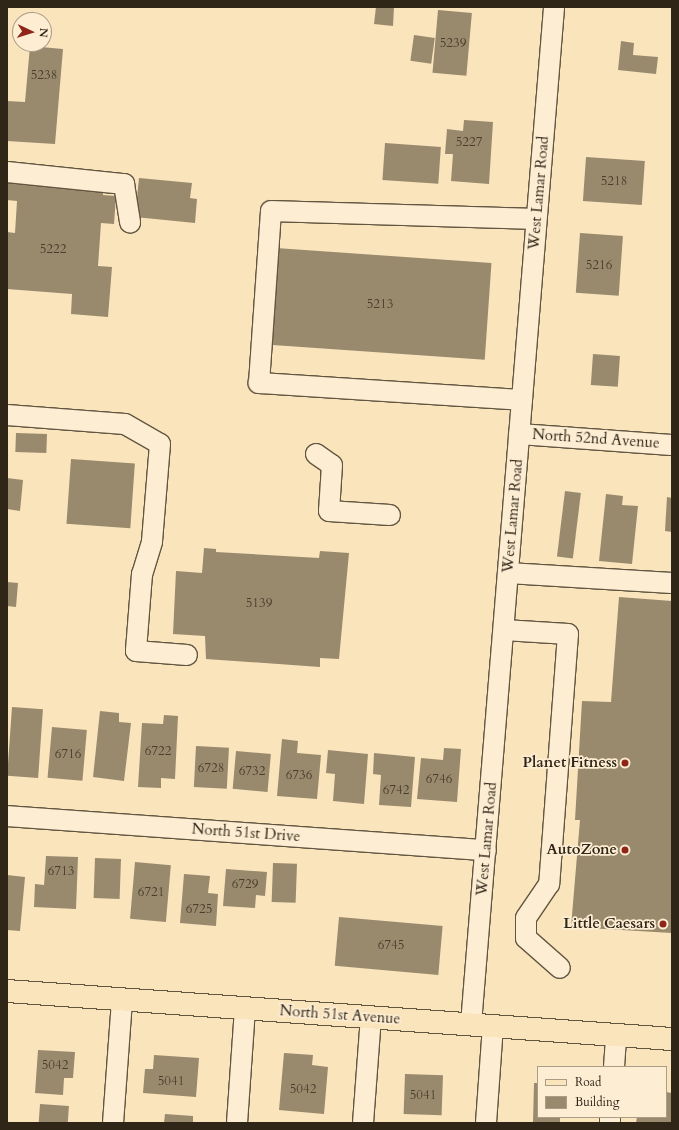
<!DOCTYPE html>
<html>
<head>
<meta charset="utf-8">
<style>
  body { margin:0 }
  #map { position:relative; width:679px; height:1130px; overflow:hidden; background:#fae4bc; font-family:Cardo,serif }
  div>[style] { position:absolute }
  .building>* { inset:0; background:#99896d; transform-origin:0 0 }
  .roads { filter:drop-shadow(1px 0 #625641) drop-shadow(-1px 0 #625641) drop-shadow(0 1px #625641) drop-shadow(0 -1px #625641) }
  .minor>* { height:20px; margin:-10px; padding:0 10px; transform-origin:10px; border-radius:10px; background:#fcedd3 }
  .major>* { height:22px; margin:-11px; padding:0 11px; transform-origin:11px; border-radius:11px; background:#fae4bc }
  .dots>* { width:11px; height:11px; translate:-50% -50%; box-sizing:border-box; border:2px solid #fcedd3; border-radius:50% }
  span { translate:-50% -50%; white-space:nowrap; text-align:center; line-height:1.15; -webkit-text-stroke:3.5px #fcedd3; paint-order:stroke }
  .number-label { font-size:13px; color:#4a3f2d }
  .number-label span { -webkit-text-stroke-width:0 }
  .street-label { font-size:15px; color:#302618 }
  .poi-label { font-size:15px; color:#302618; font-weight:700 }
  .right { translate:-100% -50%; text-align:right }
  .frame { position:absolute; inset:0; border:8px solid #302618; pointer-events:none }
  .legend { position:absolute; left:537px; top:1066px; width:130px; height:52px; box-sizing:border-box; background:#fcedd3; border:1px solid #aa9d88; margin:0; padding:5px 7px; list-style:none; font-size:12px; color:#302618 }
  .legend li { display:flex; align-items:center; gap:8px; height:20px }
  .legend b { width:20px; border:1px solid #aa9d88 }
  .north { position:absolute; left:12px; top:12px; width:40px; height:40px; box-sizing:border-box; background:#fcedd3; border:1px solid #aa9d88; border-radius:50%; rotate:94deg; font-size:11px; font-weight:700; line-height:16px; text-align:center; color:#302618 }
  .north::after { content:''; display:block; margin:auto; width:14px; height:18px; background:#8f2418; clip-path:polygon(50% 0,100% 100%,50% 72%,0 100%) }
</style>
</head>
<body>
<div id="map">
  <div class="building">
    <div style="clip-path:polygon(376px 7px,394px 7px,393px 26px,374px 24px)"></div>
    <div style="left:438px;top:10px;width:34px;height:63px;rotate:5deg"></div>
    <div style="left:414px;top:35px;width:21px;height:26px;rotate:8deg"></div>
    <div style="clip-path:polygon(621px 41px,634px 43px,633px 55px,658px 57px,656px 74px,618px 70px)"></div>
    <div style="clip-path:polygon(30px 46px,63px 49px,55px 144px,7px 141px,7px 101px,25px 102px)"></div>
    <div style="clip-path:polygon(464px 120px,493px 122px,489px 184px,451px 181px,453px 154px,445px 154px,447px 129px,463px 131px)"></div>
    <div style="left:385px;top:143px;width:56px;height:37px;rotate:4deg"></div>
    <div style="left:586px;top:157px;width:59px;height:44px;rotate:4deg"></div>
    <div style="clip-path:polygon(7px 177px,104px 185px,103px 195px,116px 196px,114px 224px,101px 223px,98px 266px,112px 267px,108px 317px,71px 314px,72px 294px,7px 289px,7px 232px,15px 233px,17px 201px,7px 200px)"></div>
    <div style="clip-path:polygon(139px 178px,192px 183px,190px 198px,197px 199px,195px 223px,135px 217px)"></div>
    <div style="left:580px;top:233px;width:43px;height:60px;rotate:4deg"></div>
    <div style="left:276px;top:248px;width:216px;height:97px;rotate:4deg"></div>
    <div style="left:593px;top:354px;width:27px;height:31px;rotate:4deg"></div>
    <div style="left:16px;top:433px;width:31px;height:19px;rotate:2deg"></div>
    <div style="left:71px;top:459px;width:64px;height:65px;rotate:4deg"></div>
    <div style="clip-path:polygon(7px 478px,23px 480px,20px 511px,7px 509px)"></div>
    <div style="left:565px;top:491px;width:16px;height:66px;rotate:7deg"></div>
    <div style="clip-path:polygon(606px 494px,623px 496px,622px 505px,638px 506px,632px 564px,599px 561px)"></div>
    <div style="clip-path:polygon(667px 497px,672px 498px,672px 532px,665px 531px)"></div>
    <div style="clip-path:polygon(204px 548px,216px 549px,216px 552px,319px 558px,320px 551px,349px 553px,339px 659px,320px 658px,320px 667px,206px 659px,205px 636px,173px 634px,176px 571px,202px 573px)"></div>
    <div style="clip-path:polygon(7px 582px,18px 583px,16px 607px,7px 606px)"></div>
    <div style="clip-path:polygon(619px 597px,672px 601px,672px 933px,571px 927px,580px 820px,575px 820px,582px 701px,611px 702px)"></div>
    <div style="left:12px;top:707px;width:31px;height:69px;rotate:4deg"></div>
    <div style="clip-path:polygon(100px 711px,119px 713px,119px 722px,131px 723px,124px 781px,93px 777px)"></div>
    <div style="clip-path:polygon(164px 715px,178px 716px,175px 779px,161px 778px,161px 788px,138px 787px,142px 723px,163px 724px)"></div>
    <div style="left:52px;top:727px;width:35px;height:51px;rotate:5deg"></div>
    <div style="clip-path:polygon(282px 739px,298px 741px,297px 753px,321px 755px,317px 799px,277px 796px)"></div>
    <div style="left:196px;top:746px;width:33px;height:41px;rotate:3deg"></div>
    <div style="clip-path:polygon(444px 748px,461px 749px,457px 802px,417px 799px,421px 758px,443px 760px)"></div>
    <div style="clip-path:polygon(328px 750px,368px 754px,364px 804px,333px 801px,335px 774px,326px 773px)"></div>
    <div style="left:236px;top:751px;width:35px;height:38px;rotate:5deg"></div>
    <div style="clip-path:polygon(374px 753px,415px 757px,411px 807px,379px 805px,381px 775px,373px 774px)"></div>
    <div style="clip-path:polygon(46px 856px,78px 857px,76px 909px,34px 907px,35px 884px,44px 885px)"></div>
    <div style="left:95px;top:858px;width:26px;height:40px;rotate:2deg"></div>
    <div style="left:135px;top:862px;width:36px;height:57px;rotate:5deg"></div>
    <div style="left:273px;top:863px;width:24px;height:39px;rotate:2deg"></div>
    <div style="clip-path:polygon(226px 869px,267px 872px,265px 896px,256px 895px,255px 908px,223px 906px)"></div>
    <div style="clip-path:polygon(184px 874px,210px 876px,208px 893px,218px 894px,216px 926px,180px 923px)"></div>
    <div style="clip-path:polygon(7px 875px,25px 877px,20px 931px,7px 930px)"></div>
    <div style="left:339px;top:917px;width:104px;height:49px;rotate:5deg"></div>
    <div style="clip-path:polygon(38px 1050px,75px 1052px,73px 1078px,64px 1078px,63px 1095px,35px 1093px)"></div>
    <div style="clip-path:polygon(284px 1053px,313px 1055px,312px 1065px,328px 1067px,324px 1114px,279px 1110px)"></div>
    <div style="clip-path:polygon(154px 1055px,199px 1058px,196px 1097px,143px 1093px,145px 1069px,153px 1069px)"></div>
    <div style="left:405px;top:1074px;width:38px;height:40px;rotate:2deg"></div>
    <div style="clip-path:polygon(534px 1083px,538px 1083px,538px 1117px,560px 1117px,560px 1123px,533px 1123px)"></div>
    <div style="clip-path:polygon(666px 1092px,672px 1093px,672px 1123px,636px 1123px,637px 1117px,666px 1117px)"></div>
    <div style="left:40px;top:1104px;width:29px;height:19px;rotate:4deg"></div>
    <div style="clip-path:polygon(165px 1114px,193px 1116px,193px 1123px,164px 1123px)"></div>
  </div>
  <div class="roads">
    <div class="minor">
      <div style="left:7px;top:172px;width:118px;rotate:5.9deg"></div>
      <div style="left:124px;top:184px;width:39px;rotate:81deg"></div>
      <div style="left:522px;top:400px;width:264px;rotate:-176.3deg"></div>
      <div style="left:259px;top:383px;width:172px;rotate:-86deg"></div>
      <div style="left:271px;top:211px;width:265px;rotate:1.7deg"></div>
      <div style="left:7px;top:415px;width:118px;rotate:4.4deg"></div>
      <div style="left:125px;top:424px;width:40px;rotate:29.7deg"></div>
      <div style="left:160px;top:444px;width:98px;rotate:94.7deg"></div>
      <div style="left:152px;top:542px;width:34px;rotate:107deg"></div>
      <div style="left:142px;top:574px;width:77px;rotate:94.5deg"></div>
      <div style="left:136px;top:651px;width:51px;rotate:4.5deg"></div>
      <div style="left:519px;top:434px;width:153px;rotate:4.1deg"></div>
      <div style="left:316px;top:454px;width:19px;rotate:35deg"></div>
      <div style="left:332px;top:465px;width:46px;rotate:93.7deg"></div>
      <div style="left:329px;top:511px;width:61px;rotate:3.8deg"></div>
      <div style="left:508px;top:573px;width:164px;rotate:3.5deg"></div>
      <div style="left:504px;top:630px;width:64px;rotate:3.6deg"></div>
      <div style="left:568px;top:634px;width:251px;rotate:94.3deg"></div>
      <div style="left:549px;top:884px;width:41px;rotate:124.1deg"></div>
      <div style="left:526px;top:918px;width:20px;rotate:90deg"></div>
      <div style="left:526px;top:938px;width:45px;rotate:41.4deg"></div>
      <div style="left:7px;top:816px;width:480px;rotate:4.1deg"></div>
      <div style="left:471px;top:1024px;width:1020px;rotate:-85.33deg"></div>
      <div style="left:614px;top:1067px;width:32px;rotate:-86deg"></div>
      <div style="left:113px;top:1123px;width:124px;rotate:-85.8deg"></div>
      <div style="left:237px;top:1123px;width:115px;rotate:-86deg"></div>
      <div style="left:363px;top:1123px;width:106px;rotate:-85.7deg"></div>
      <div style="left:486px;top:1123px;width:97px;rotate:-85.9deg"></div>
      <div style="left:610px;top:1123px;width:6px;rotate:-90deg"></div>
    </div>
    <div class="major">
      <div style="left:7px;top:991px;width:667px;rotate:4.13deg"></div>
    </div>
  </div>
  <div class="dots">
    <div style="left:625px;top:763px;background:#8f2418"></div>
    <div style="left:625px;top:850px;background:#8f2418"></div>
    <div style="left:663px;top:924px;background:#8f2418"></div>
  </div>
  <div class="number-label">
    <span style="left:453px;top:43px">5239</span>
    <span style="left:44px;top:75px">5238</span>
    <span style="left:469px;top:142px">5227</span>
    <span style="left:614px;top:181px">5218</span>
    <span style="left:53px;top:249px">5222</span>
    <span style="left:599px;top:265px">5216</span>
    <span style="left:380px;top:304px">5213</span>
    <span style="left:259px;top:603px">5139</span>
    <span style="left:158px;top:751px">6722</span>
    <span style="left:68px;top:754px">6716</span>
    <span style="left:211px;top:768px">6728</span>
    <span style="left:252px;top:771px">6732</span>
    <span style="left:299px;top:775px">6736</span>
    <span style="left:439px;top:779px">6746</span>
    <span style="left:396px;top:790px">6742</span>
    <span style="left:61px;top:871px">6713</span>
    <span style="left:245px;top:884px">6729</span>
    <span style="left:151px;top:892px">6721</span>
    <span style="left:199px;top:909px">6725</span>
    <span style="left:391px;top:945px">6745</span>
    <span style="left:55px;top:1065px">5042</span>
    <span style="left:171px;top:1081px">5041</span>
    <span style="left:303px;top:1089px">5042</span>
    <span style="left:423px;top:1095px">5041</span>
  </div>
  <div class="street-label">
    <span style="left:539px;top:193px;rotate:-85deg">West Lamar Road</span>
    <span style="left:596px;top:439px;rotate:4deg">North 52nd Avenue</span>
    <span style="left:513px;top:516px;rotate:-85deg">West Lamar Road</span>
    <span style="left:246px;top:833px;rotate:4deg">North 51st Drive</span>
    <span style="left:487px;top:839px;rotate:-85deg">West Lamar Road</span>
    <span style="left:340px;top:1015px;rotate:4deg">North 51st Avenue</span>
  </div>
  <div class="poi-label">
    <span class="right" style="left:617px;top:763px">Planet Fitness</span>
    <span class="right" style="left:617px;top:850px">AutoZone</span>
    <span class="right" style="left:655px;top:924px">Little Caesars</span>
  </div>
  <div class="frame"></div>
  <ul class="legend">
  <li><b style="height:5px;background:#fae4bc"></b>Road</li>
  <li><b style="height:11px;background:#99896d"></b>Building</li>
  </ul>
  <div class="north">N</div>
</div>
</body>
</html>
